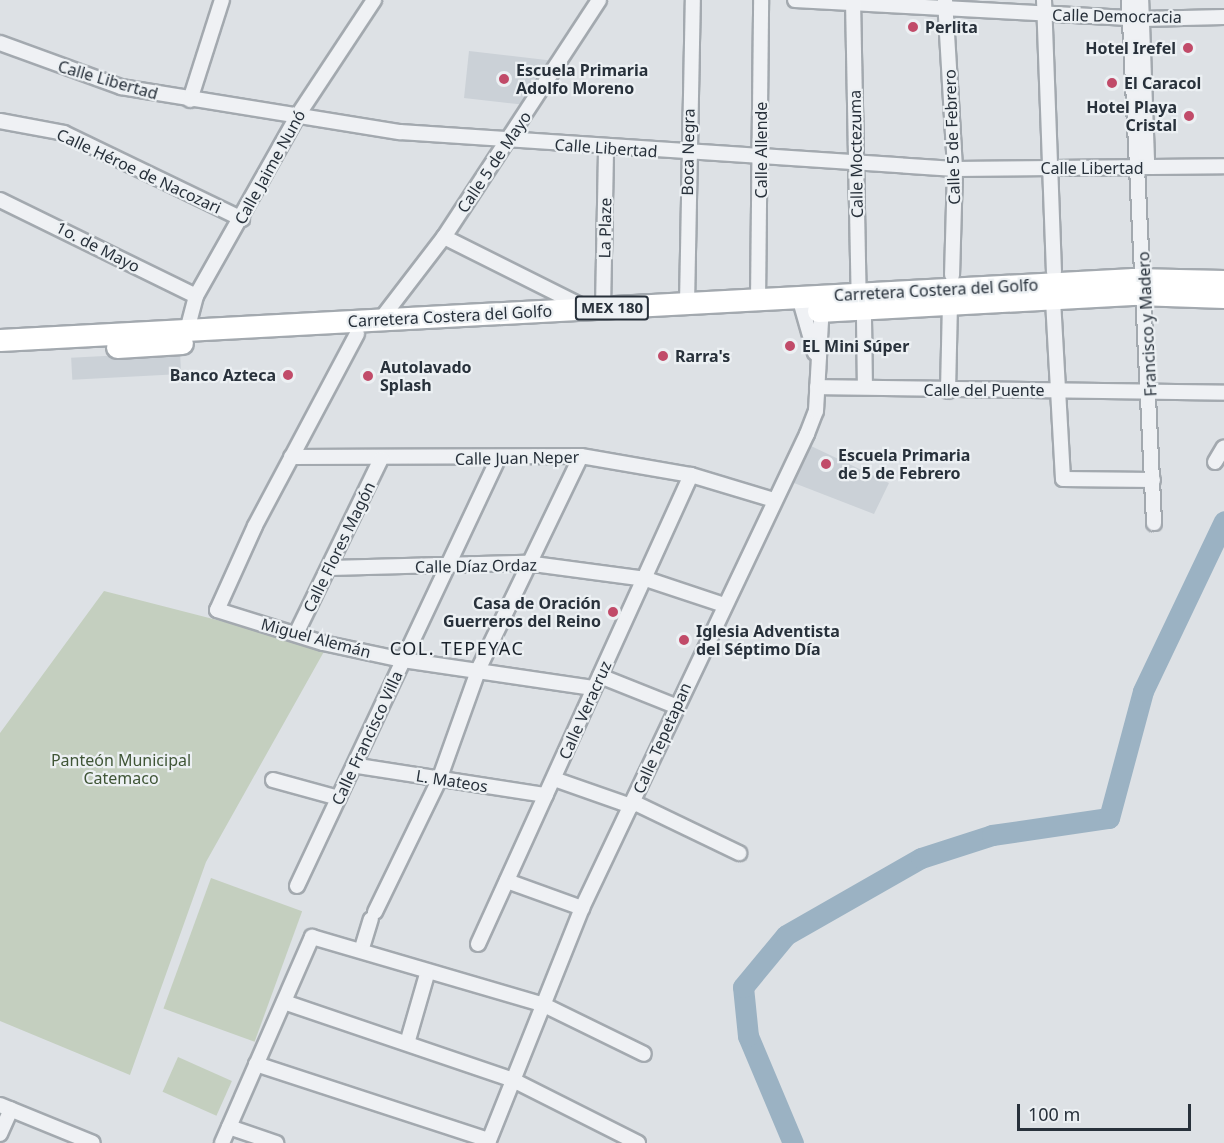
<!DOCTYPE html>
<html>
<head>
<meta charset="utf-8">
<style>
  body { margin:0 }
  #map { position:relative; width:1224px; height:1143px; overflow:hidden; background:#dde1e5; font-family:"Noto Sans",sans-serif }
  div>[style] { position:absolute }
  .built>* { inset:0; background:#cbd1d7; transform-origin:0 0 }
  .green>* { inset:0; background:#c4cfbf; transform-origin:0 0 }
  .river>* { height:21px; margin:-10.5px; padding:0 10.5px; transform-origin:10.5px; border-radius:10.5px; background:#9bb2c3 }
  .roads { filter:drop-shadow(2px 0 #a3a9af) drop-shadow(-2px 0 #a3a9af) drop-shadow(0 2px #a3a9af) drop-shadow(0 -2px #a3a9af) }
  .minor>* { height:14px; margin:-7px; padding:0 7px; transform-origin:7px; border-radius:7px; background:#eff1f4 }
  .primary>* { height:21px; margin:-10.5px; padding:0 10.5px; transform-origin:10.5px; border-radius:10.5px; background:#fff }
  .dots>* { width:16px; height:16px; translate:-50% -50%; box-sizing:border-box; border:3px solid #ecf0f3; border-radius:50% }
  span { translate:-50% -50%; white-space:nowrap; text-align:center; line-height:1.15; -webkit-text-stroke:4.5px #ecf0f3; paint-order:stroke }
  .shield-label span { padding:2px 4px; background:#ecf0f3; border:2px solid; border-radius:4px; -webkit-text-stroke-width:0 }
  .shield-label { font-size:15px; color:#28313b; font-weight:700 }
  .street-label { font-size:16px; color:#28313b }
  .poi-label { font-size:16px; color:#28313b; font-weight:700 }
  .left { translate:0 -50%; text-align:left }
  .right { translate:-100% -50%; text-align:right }
  .park-label { font-size:16px; color:#3f5536 }
  .neighbourhood-label { font-size:18px; color:#1a222b; letter-spacing:1.5px }
  .scale { position:absolute; left:1017px; top:1104px; width:174px; height:27px; box-sizing:border-box; border:3px solid #28313b; border-top:0; padding-left:8px; font-size:18px; line-height:21px; white-space:nowrap; color:#28313b; -webkit-text-stroke:4px #ecf0f3; paint-order:stroke }
</style>
</head>
<body>
<div id="map">
  <div class="built">
    <div style="clip-path:polygon(469px 51px,555px 61px,526px 105px,464px 98px)"></div>
    <div style="left:180px;top:352px;width:22px;height:109px;rotate:87deg"></div>
    <div style="clip-path:polygon(811px 446px,889px 483px,874px 514px,794px 483px)"></div>
  </div>
  <div class="green">
    <div style="clip-path:polygon(104px 591px,326px 648px,206px 862px,130px 1075px,0 1021px,0 733px)"></div>
    <div style="left:211px;top:878px;width:97px;height:139px;rotate:20deg"></div>
    <div style="left:178px;top:1057px;width:59px;height:38px;rotate:24deg"></div>
  </div>
  <div class="river">
    <div style="left:793px;top:1143px;width:116px;rotate:-112.8deg"></div>
    <div style="left:748px;top:1036px;width:49px;rotate:-95.8deg"></div>
    <div style="left:743px;top:987px;width:67px;rotate:-50.4deg"></div>
    <div style="left:786px;top:935px;width:155px;rotate:-29.7deg"></div>
    <div style="left:921px;top:858px;width:75px;rotate:-17.9deg"></div>
    <div style="left:992px;top:835px;width:118px;rotate:-8.3deg"></div>
    <div style="left:1109px;top:818px;width:131px;rotate:-75deg"></div>
    <div style="left:1143px;top:691px;width:188px;rotate:-64.5deg"></div>
  </div>
  <div class="roads">
    <div class="minor">
      <div style="left:795px;top:0;width:348px;rotate:3.1deg"></div>
      <div style="left:1142px;top:19px;width:82px;rotate:-1.4deg"></div>
      <div style="left:853px;top:0;width:300px;rotate:88.9deg"></div>
      <div style="left:945px;top:0;width:169px;rotate:86.6deg"></div>
      <div style="left:955px;top:169px;width:106px;rotate:91.6deg"></div>
      <div style="left:1044px;top:0;width:272px;rotate:87.9deg"></div>
      <div style="left:1129px;top:0;width:524px;rotate:87.26deg"></div>
      <div style="left:0;top:43px;width:129px;rotate:20deg"></div>
      <div style="left:121px;top:87px;width:283px;rotate:9.2deg"></div>
      <div style="left:400px;top:132px;width:556px;rotate:3.81deg"></div>
      <div style="left:955px;top:169px;width:269px;rotate:-0.6deg"></div>
      <div style="left:190px;top:100px;width:105px;rotate:-72.3deg"></div>
      <div style="left:0;top:121px;width:65px;rotate:10.6deg"></div>
      <div style="left:64px;top:133px;width:198px;rotate:25.8deg"></div>
      <div style="left:1141px;top:167px;width:9px;rotate:-49deg"></div>
      <div style="left:1147px;top:160px;width:160px;rotate:-92.1deg"></div>
      <div style="left:0;top:200px;width:218px;rotate:26.1deg"></div>
      <div style="left:444px;top:237px;width:157px;rotate:26.6deg"></div>
      <div style="left:799px;top:297px;width:58px;rotate:74.1deg"></div>
      <div style="left:758px;top:300px;width:300px;rotate:-89.4deg"></div>
      <div style="left:1053px;top:300px;width:179px;rotate:86.8deg"></div>
      <div style="left:1063px;top:479px;width:90px;rotate:0.6deg"></div>
      <div style="left:687px;top:304px;width:304px;rotate:-88.9deg"></div>
      <div style="left:603px;top:308px;width:160px;rotate:-88.9deg"></div>
      <div style="left:381px;top:319px;width:103px;rotate:-52.5deg"></div>
      <div style="left:444px;top:237px;width:283px;rotate:-56.8deg"></div>
      <div style="left:864px;top:319px;width:68px;rotate:89.2deg"></div>
      <div style="left:357px;top:334px;width:217px;rotate:118deg"></div>
      <div style="left:255px;top:526px;width:92px;rotate:114.3deg"></div>
      <div style="left:217px;top:610px;width:111px;rotate:17.3deg"></div>
      <div style="left:323px;top:643px;width:82px;rotate:12deg"></div>
      <div style="left:403px;top:660px;width:192px;rotate:8.4deg"></div>
      <div style="left:185px;top:338px;width:43px;rotate:-75.3deg"></div>
      <div style="left:196px;top:296px;width:208px;rotate:-60.6deg"></div>
      <div style="left:298px;top:115px;width:138px;rotate:-56.5deg"></div>
      <div style="left:817px;top:387px;width:407px;rotate:0.8deg"></div>
      <div style="left:948px;top:391px;width:87px;rotate:-88.7deg"></div>
      <div style="left:291px;top:457px;width:290px;rotate:-0.2deg"></div>
      <div style="left:581px;top:456px;width:112px;rotate:9.8deg"></div>
      <div style="left:691px;top:475px;width:87px;rotate:16.8deg"></div>
      <div style="left:1215px;top:462px;width:17px;rotate:-59deg"></div>
      <div style="left:330px;top:568px;width:196px;rotate:-1.5deg"></div>
      <div style="left:526px;top:563px;width:121px;rotate:7.6deg"></div>
      <div style="left:646px;top:579px;width:82px;rotate:18.4deg"></div>
      <div style="left:296px;top:634px;width:195px;rotate:-64.1deg"></div>
      <div style="left:600px;top:676px;width:81px;rotate:21.8deg"></div>
      <div style="left:358px;top:766px;width:190px;rotate:8.8deg"></div>
      <div style="left:554px;top:779px;width:82px;rotate:19.3deg"></div>
      <div style="left:273px;top:780px;width:68px;rotate:15.3deg"></div>
      <div style="left:633px;top:802px;width:118px;rotate:25.7deg"></div>
      <div style="left:507px;top:881px;width:80px;rotate:19.8deg"></div>
      <div style="left:297px;top:886px;width:472px;rotate:-64.8deg"></div>
      <div style="left:375px;top:912px;width:147px;rotate:-64.1deg"></div>
      <div style="left:439px;top:780px;width:119px;rotate:-70.3deg"></div>
      <div style="left:479px;top:668px;width:235px;rotate:-64.3deg"></div>
      <div style="left:478px;top:944px;width:515px;rotate:-65.57deg"></div>
      <div style="left:362px;top:948px;width:30px;rotate:-73deg"></div>
      <div style="left:284px;top:1002px;width:242px;rotate:18.8deg"></div>
      <div style="left:513px;top:1080px;width:140px;rotate:26.7deg"></div>
      <div style="left:408px;top:1040px;width:69px;rotate:-73.9deg"></div>
      <div style="left:256px;top:1064px;width:245px;rotate:18.1deg"></div>
      <div style="left:0;top:1105px;width:100px;rotate:22.2deg"></div>
      <div style="left:229px;top:1127px;width:50px;rotate:18.8deg"></div>
      <div style="left:0;top:1134px;width:27px;rotate:-66deg"></div>
      <div style="left:222px;top:1143px;width:225px;rotate:-66.4deg"></div>
      <div style="left:312px;top:937px;width:242px;rotate:16.3deg"></div>
      <div style="left:544px;top:1005px;width:111px;rotate:26.1deg"></div>
      <div style="left:488px;top:1143px;width:253px;rotate:-68.2deg"></div>
      <div style="left:582px;top:908px;width:525px;rotate:-64.61deg"></div>
      <div style="left:807px;top:434px;width:25px;rotate:-69deg"></div>
      <div style="left:816px;top:411px;width:107px;rotate:-86.8deg"></div>
    </div>
    <div class="primary">
      <div style="left:818px;top:311px;width:319px;rotate:-3.1deg"></div>
      <div style="left:1137px;top:294px;width:87px;rotate:2deg"></div>
      <div style="left:0;top:340px;width:1135px;rotate:-3.08deg"></div>
      <div style="left:1133px;top:279px;width:91px;rotate:1.3deg"></div>
      <div style="left:117px;top:347px;width:65px;rotate:-3.5deg"></div>
    </div>
  </div>
  <div class="dots">
    <div style="left:913px;top:27px;background:#c14b69"></div>
    <div style="left:1188px;top:48px;background:#c14b69"></div>
    <div style="left:504px;top:79px;background:#c14b69"></div>
    <div style="left:1112px;top:83px;background:#c14b69"></div>
    <div style="left:1189px;top:116px;background:#c14b69"></div>
    <div style="left:790px;top:346px;background:#c14b69"></div>
    <div style="left:663px;top:356px;background:#c14b69"></div>
    <div style="left:288px;top:375px;background:#c14b69"></div>
    <div style="left:368px;top:376px;background:#c14b69"></div>
    <div style="left:826px;top:464px;background:#c14b69"></div>
    <div style="left:613px;top:612px;background:#c14b69"></div>
    <div style="left:684px;top:640px;background:#c14b69"></div>
  </div>
  <div class="shield-label">
    <span style="left:612px;top:308px">MEX 180</span>
  </div>
  <div class="street-label">
    <span style="left:1117px;top:16px;rotate:1deg">Calle Democracia</span>
    <span style="left:108px;top:80px;rotate:16deg">Calle Libertad</span>
    <span style="left:952px;top:137px;rotate:-92deg">Calle 5 de Febrero</span>
    <span style="left:606px;top:148px;rotate:4deg">Calle Libertad</span>
    <span style="left:761px;top:150px;rotate:-90deg">Calle Allende</span>
    <span style="left:688px;top:152px;rotate:-89deg">Boca Negra</span>
    <span style="left:856px;top:154px;rotate:-91deg">Calle Moctezuma</span>
    <span style="left:494px;top:162px;rotate:-56deg">Calle 5 de Mayo</span>
    <span style="left:270px;top:167px;rotate:-61deg">Calle Jaime Nunó</span>
    <span style="left:1092px;top:168px">Calle Libertad</span>
    <span style="left:139px;top:171px;rotate:25deg">Calle Héroe de Nacozari</span>
    <span style="left:605px;top:228px;rotate:-89deg">La Plaze</span>
    <span style="left:98px;top:247px;rotate:27deg">1o. de Mayo</span>
    <span style="left:936px;top:290px;rotate:-3deg">Carretera Costera del Golfo</span>
    <span style="left:450px;top:316px;rotate:-3deg">Carretera Costera del Golfo</span>
    <span style="left:1147px;top:324px;rotate:-93deg">Francisco y Madero</span>
    <span style="left:984px;top:390px">Calle del Puente</span>
    <span style="left:517px;top:458px;rotate:-1deg">Calle Juan Neper</span>
    <span style="left:339px;top:547px;rotate:-64deg">Calle Flores Magón</span>
    <span style="left:476px;top:566px;rotate:-1deg">Calle Díaz Ordaz</span>
    <span style="left:316px;top:638px;rotate:15deg">Miguel Alemán</span>
    <span style="left:585px;top:710px;rotate:-66deg">Calle Veracruz</span>
    <span style="left:367px;top:738px;rotate:-65deg">Calle Francisco Villa</span>
    <span style="left:662px;top:738px;rotate:-66deg">Calle Tepetapan</span>
    <span style="left:452px;top:781px;rotate:9deg">L. Mateos</span>
  </div>
  <div class="poi-label">
    <span class="left" style="left:925px;top:27px">Perlita</span>
    <span class="right" style="left:1176px;top:48px">Hotel Irefel</span>
    <span class="left" style="left:516px;top:79px">Escuela Primaria<br>Adolfo Moreno</span>
    <span class="left" style="left:1124px;top:83px">El Caracol</span>
    <span class="right" style="left:1177px;top:116px">Hotel Playa<br>Cristal</span>
    <span class="left" style="left:802px;top:346px">EL Mini Súper</span>
    <span class="left" style="left:675px;top:356px">Rarra's</span>
    <span class="left" style="left:380px;top:376px">Autolavado<br>Splash</span>
    <span class="right" style="left:276px;top:375px">Banco Azteca</span>
    <span class="left" style="left:838px;top:464px">Escuela Primaria<br>de 5 de Febrero</span>
    <span class="right" style="left:601px;top:612px">Casa de Oración<br>Guerreros del Reino</span>
    <span class="left" style="left:696px;top:640px">Iglesia Adventista<br>del Séptimo Día</span>
  </div>
  <div class="park-label">
    <span style="left:121px;top:769px">Panteón Municipal<br>Catemaco</span>
  </div>
  <div class="neighbourhood-label">
    <span style="left:457px;top:648px">COL. TEPEYAC</span>
  </div>
  <div class="scale">100 m</div>
</div>
</body>
</html>
